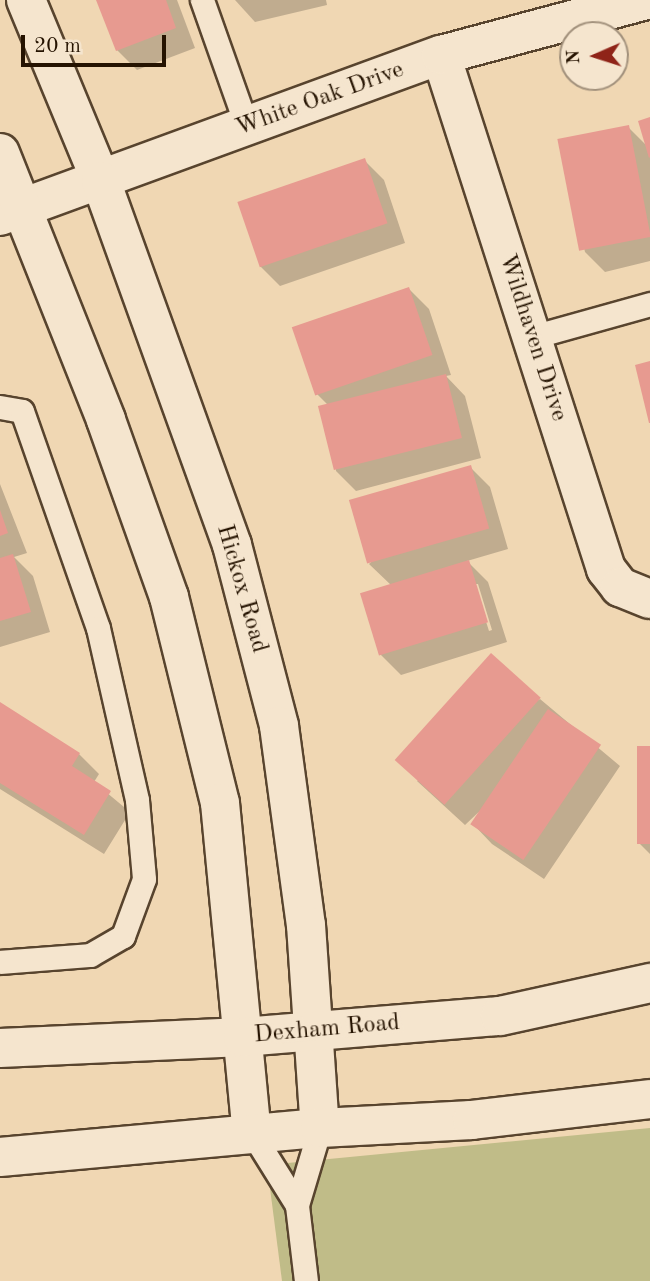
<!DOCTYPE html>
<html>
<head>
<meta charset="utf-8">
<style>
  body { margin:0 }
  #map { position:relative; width:650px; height:1281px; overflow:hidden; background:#f0d7b3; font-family:"Old Standard TT",serif }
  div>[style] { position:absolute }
  .green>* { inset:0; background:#c0bc88 }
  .shadow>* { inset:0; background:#0003 }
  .building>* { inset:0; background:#e79a90; transform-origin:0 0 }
  .roads { filter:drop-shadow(2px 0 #58442e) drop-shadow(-2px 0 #58442e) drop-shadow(0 2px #58442e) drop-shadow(0 -2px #58442e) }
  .lane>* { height:23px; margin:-11.5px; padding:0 11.5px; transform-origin:11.5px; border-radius:11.5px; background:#f5e5ce }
  .street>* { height:38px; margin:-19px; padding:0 19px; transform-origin:19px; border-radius:19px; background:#f5e5ce }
  .secondary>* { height:38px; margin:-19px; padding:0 19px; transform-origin:19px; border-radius:19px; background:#f5e5ce }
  span { translate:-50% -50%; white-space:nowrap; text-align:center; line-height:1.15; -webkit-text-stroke:7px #f5e5ce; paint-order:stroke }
  .street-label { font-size:24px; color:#251301 }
  .north { position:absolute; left:559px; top:21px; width:70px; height:70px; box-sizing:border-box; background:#f5e5ce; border:2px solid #a2917c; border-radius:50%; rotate:267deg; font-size:19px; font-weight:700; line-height:28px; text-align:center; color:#251301 }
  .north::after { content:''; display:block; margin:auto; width:24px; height:32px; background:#8f2418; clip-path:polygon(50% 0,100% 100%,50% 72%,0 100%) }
  .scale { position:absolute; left:21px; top:35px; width:145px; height:32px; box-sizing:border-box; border:4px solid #251301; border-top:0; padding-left:9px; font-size:21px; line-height:24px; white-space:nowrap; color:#251301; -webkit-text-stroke:5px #f5e5ce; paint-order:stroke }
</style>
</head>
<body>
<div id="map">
  <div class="green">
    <div style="clip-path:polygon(650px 1128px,650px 1281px,282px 1281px,267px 1165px)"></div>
  </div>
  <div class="shadow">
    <div style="clip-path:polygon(98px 0,177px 0,195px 48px,137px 70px,117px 50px)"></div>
    <div style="clip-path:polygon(326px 0,327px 5px,255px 22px,235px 0)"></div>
    <div style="clip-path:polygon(650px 119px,650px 261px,605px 272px,585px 252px,560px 142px,628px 127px,647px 146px)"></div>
    <div style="clip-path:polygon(364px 160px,384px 180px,405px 243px,280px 286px,260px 266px)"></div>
    <div style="clip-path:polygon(409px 289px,429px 309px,451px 375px,446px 376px,465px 396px,481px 458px,356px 491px,336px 471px,330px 407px,317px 394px)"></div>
    <div style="clip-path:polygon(evenodd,470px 467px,490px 487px,508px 549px,467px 561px,488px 582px,507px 642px,401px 675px,381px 655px,392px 586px,369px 564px,470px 467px,474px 584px,478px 584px,492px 630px,489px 631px,474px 584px)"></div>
    <div style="clip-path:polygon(0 484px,27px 553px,14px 557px,33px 576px,50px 632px,0 647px)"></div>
    <div style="clip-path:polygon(540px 699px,620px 766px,544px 879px,492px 844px,473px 824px,484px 807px,465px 825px,417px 781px)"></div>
    <div style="clip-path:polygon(0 704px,79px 754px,99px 774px,94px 782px,130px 812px,104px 854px,0 789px)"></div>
    <div style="clip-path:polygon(650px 748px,650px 854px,639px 843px)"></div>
  </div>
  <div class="building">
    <div style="clip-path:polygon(96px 0,166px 0,176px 28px,116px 51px)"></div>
    <div style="clip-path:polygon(650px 117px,650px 157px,649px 158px,638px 121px)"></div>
    <div style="left:629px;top:125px;width:114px;height:73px;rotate:79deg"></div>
    <div style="left:365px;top:158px;width:69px;height:135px;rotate:71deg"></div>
    <div style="left:409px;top:287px;width:72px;height:124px;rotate:71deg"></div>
    <div style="clip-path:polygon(650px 361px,650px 423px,649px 423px,635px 365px)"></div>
    <div style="left:446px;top:374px;width:66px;height:132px;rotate:76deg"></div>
    <div style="left:471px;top:465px;width:66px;height:127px;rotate:74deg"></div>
    <div style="clip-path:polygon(0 510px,8px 533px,0 536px)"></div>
    <div style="clip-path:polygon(13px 554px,31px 612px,0 621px,0 558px)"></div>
    <div style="left:469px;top:560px;width:65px;height:114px;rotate:73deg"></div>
    <div style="left:491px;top:653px;width:67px;height:144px;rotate:42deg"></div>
    <div style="clip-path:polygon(0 702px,80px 753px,72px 766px,111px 791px,84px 835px,0 783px)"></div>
    <div style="left:548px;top:709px;width:64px;height:139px;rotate:34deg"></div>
    <div style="left:637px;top:746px;width:13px;height:98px"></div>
  </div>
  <div class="roads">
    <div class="lane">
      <div style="left:202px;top:0;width:135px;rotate:70.5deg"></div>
      <div style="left:532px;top:337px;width:123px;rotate:-15.6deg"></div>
      <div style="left:0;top:407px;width:22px;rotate:10deg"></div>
      <div style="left:22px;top:411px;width:230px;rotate:70.7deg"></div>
      <div style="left:98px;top:628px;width:176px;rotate:77.2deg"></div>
      <div style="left:137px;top:800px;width:79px;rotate:84.9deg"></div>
      <div style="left:144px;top:879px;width:61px;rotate:110.2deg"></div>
      <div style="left:123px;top:936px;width:38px;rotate:150deg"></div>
      <div style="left:90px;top:955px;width:90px;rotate:175.6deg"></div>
      <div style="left:252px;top:1133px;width:85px;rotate:58deg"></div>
      <div style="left:306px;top:1281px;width:77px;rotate:-96.8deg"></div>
      <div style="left:297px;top:1205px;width:80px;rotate:-73.4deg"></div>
    </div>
    <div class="street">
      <div style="left:441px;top:55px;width:540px;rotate:72.2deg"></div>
      <div style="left:606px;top:569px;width:23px;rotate:52deg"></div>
      <div style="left:620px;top:587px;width:32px;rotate:22deg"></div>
      <div style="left:0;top:216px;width:469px;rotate:-20.1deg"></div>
      <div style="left:441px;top:55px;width:212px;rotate:-15deg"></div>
    </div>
    <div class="secondary">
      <div style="left:26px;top:0;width:196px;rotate:67.5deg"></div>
      <div style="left:101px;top:181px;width:387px;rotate:70.2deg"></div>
      <div style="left:232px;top:545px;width:187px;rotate:75.4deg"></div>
      <div style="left:279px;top:726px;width:201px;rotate:82.3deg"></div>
      <div style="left:306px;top:925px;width:203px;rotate:86.1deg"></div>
      <div style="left:0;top:153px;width:287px;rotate:68.3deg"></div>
      <div style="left:106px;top:420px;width:188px;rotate:70.4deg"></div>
      <div style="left:169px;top:597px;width:212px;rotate:76.1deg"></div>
      <div style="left:220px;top:803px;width:332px;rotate:84.5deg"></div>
      <div style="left:0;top:1048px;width:243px;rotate:-2.6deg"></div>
      <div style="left:243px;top:1037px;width:258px;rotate:-4.7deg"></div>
      <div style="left:500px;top:1016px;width:154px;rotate:-12.4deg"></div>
      <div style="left:0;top:1157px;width:321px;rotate:-5.2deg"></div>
      <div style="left:320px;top:1128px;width:152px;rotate:-3deg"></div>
      <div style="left:472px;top:1120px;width:179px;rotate:-6.7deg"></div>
    </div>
  </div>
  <div class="street-label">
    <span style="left:320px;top:100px;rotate:-20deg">White Oak Drive</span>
    <span style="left:532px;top:338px;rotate:72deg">Wildhaven Drive</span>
    <span style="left:241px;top:589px;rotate:74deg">Hickox Road</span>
    <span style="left:327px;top:1030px;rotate:-5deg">Dexham Road</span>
  </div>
  <div class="north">N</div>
  <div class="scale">20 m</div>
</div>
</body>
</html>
